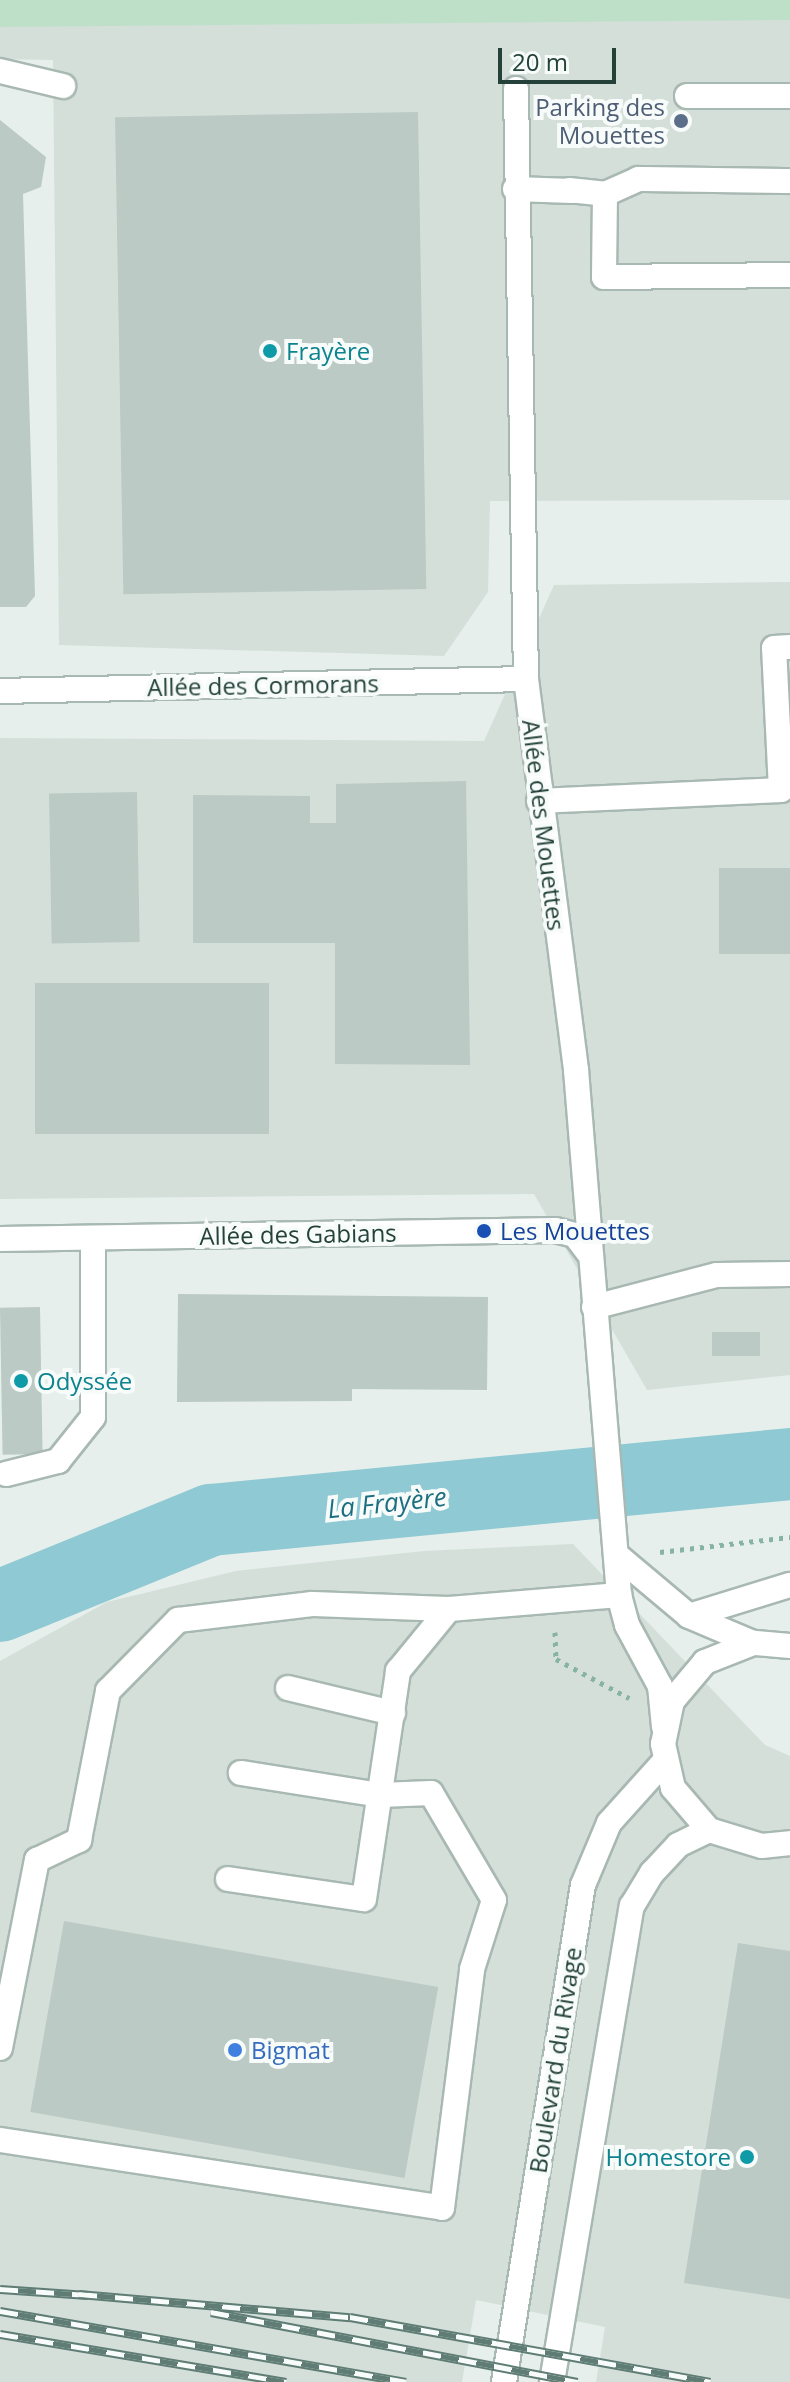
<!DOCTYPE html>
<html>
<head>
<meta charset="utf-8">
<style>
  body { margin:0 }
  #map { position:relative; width:790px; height:2382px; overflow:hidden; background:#e6efeb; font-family:"Open Sans",sans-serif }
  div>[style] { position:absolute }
  .built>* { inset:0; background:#d4dfda }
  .green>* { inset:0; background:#bfe0c8 }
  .river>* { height:72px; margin:-36px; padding:0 36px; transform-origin:36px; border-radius:36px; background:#8ec9d4 }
  .building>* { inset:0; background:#bbcac4; transform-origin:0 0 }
  .path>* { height:5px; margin-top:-2.5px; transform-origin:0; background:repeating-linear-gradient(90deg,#86b3a5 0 4px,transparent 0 10px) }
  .roads { filter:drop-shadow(2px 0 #a8b8b2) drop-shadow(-2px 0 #a8b8b2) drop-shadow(0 2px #a8b8b2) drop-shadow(0 -2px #a8b8b2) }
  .lane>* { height:24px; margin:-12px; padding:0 12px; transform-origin:12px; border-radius:12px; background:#fff }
  .street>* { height:24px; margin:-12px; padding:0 12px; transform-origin:12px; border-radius:12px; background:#fff }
  .secondary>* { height:24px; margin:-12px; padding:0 12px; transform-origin:12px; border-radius:12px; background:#fff }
  .rail>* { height:9px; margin-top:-4.5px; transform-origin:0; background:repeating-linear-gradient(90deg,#f7fbf9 0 18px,#5f7d75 0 36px); box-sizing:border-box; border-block:2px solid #5f7d75 }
  .dots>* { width:22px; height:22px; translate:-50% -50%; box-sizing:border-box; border:4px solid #f7fbf9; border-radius:50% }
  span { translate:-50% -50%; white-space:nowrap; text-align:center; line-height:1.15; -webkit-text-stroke:8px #f7fbf9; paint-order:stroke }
  .service-label { font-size:24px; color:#4e5e75 }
  .right { translate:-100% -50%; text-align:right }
  .culture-label { font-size:24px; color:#0d838f }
  .left { translate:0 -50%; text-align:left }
  .street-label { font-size:24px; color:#24423a }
  .transit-label { font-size:24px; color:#164399 }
  .shop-label { font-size:24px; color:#366cbe }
  .water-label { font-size:26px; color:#1c6f80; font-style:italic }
  .scale { position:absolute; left:498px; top:48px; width:118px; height:36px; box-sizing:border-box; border:4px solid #24423a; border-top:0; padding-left:10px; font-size:24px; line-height:28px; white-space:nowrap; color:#24423a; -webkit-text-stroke:6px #f7fbf9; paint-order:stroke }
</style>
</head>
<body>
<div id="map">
  <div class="built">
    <div style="clip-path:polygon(0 0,790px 0,790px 500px,490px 501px,488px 592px,444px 656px,59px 645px,53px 60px,0 59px)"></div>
    <div style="clip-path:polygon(790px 582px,790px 1375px,647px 1390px,534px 1194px,0 1199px,0 738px,484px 741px,554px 585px)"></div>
    <div style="clip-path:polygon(573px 1544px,765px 1745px,790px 1756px,790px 2382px,596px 2382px,605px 2327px,476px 2300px,462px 2382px,0 2382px,0 1661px,107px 1602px,236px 1571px,424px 1551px)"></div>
  </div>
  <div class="green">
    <div style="clip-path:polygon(0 0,790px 0,790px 20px,0 27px)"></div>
  </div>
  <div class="river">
    <div style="left:0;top:1606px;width:228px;rotate:-22.2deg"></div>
    <div style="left:211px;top:1520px;width:582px;rotate:-5.52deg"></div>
  </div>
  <div class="building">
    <div style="left:418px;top:112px;width:477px;height:303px;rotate:89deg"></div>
    <div style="clip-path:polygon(0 120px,46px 157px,41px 187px,23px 194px,35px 596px,26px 607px,0 607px)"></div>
    <div style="clip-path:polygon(466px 781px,470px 1065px,335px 1064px,335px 943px,193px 943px,193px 795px,310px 796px,310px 823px,336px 823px,336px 784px)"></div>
    <div style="left:137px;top:792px;width:150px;height:88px;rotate:89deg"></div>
    <div style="left:790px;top:868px;width:86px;height:71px;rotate:90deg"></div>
    <div style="left:269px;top:983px;width:151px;height:234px;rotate:90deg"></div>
    <div style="clip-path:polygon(178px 1294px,488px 1297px,487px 1390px,352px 1389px,352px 1401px,177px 1402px)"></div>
    <div style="left:40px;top:1307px;width:147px;height:40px;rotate:89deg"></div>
    <div style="left:712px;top:1332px;width:48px;height:24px"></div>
    <div style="left:64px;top:1921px;width:380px;height:194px;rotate:10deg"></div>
    <div style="clip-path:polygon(738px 1943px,790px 1951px,790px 2299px,684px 2283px)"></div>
  </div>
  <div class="path">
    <div style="left:660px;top:1552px;width:131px;rotate:-6.6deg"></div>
    <div style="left:555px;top:1632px;width:27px;rotate:88deg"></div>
    <div style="left:556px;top:1659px;width:83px;rotate:28.1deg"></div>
  </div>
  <div class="roads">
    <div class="lane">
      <div style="left:0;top:71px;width:65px;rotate:13.4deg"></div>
      <div style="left:687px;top:96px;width:103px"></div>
      <div style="left:515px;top:189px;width:57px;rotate:2deg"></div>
      <div style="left:569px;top:190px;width:36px;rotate:6deg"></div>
      <div style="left:605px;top:194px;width:83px;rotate:90.7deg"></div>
      <div style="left:604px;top:277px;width:186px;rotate:-0.6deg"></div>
      <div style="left:605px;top:194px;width:36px;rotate:-24deg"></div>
      <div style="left:638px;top:179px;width:152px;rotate:0.8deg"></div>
      <div style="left:539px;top:801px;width:242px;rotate:-2.6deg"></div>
      <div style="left:781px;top:790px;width:142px;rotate:-92.8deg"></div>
      <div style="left:774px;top:648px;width:16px;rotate:-4deg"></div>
      <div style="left:594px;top:1307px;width:127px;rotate:-14.6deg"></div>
      <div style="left:717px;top:1275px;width:73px;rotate:-0.8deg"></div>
      <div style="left:6px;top:1474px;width:54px;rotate:-14deg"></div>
      <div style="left:58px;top:1461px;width:56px;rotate:-51.5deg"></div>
      <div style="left:93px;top:1417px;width:179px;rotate:-90deg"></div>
      <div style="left:288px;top:1688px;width:108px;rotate:13.4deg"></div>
      <div style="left:228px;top:1879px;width:137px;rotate:8.4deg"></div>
      <div style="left:364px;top:1899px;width:231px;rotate:-81.5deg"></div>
      <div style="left:398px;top:1671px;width:80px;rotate:-50.6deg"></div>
      <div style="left:449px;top:1609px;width:171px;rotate:-4.7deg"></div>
      <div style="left:0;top:2048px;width:192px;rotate:-78.9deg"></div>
      <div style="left:37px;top:1860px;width:47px;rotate:-25.5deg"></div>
      <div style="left:79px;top:1840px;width:152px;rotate:-79deg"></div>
      <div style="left:108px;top:1691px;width:100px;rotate:-45.4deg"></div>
      <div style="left:178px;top:1620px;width:135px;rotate:-6.8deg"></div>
      <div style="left:312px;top:1604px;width:137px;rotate:2.1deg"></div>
      <div style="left:0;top:2140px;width:447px;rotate:8.7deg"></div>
      <div style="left:442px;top:2208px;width:241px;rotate:-82.8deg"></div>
      <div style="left:472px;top:1969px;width:72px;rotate:-72.3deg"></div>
      <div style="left:494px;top:1900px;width:124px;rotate:-120.5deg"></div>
      <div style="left:431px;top:1793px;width:51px;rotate:177.8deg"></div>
      <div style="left:380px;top:1795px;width:141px;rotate:-171deg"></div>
    </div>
    <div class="street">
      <div style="left:516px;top:89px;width:590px;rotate:89.03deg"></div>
      <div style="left:526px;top:679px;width:394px;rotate:82.7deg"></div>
      <div style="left:576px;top:1070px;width:527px;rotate:85.32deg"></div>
      <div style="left:619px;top:1595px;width:31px;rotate:75deg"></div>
      <div style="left:627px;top:1625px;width:69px;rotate:61.6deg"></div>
      <div style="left:660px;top:1686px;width:41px;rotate:84.4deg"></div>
      <div style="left:0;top:691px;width:526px;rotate:-1.31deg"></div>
      <div style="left:0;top:1239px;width:555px;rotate:-0.93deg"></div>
      <div style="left:555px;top:1230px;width:21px;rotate:14deg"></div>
      <div style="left:575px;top:1235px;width:21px;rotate:53deg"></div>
      <div style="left:620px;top:1558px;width:90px;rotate:40deg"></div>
      <div style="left:689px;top:1616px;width:69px;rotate:22.9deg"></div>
    </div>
    <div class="secondary">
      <div style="left:689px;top:1616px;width:106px;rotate:-17.1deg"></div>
      <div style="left:790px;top:1646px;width:37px;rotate:-175deg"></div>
      <div style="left:753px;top:1643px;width:52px;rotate:158.4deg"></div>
      <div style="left:705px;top:1662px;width:51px;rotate:130.2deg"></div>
      <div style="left:672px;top:1701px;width:44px;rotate:101.8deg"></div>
      <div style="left:663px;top:1744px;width:45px;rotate:77.2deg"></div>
      <div style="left:673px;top:1788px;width:55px;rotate:49.4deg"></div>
      <div style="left:709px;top:1830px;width:55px;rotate:16.8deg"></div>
      <div style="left:762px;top:1846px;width:28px;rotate:-6deg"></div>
      <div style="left:504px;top:2382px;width:503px;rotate:-80.97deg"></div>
      <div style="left:583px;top:1885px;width:67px;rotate:-67.2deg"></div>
      <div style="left:609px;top:1823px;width:82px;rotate:-48deg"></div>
      <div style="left:552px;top:2382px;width:483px;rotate:-80.5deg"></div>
      <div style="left:632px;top:1906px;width:39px;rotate:-59deg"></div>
      <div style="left:652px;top:1873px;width:38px;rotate:-47deg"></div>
      <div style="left:678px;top:1845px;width:34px;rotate:-26deg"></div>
    </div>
  </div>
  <div class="rail">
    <div style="left:0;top:2289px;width:88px;rotate:3.9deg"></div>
    <div style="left:79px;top:2294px;width:272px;rotate:4.9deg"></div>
    <div style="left:350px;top:2317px;width:366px;rotate:10.2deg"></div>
    <div style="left:0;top:2311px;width:412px;rotate:9.9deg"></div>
    <div style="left:211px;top:2312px;width:373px;rotate:10.8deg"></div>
    <div style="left:0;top:2334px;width:290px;rotate:9.5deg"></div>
  </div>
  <div class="dots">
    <div style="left:681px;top:121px;background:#5c6f8a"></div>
    <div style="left:270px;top:351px;background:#0f9aa8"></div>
    <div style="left:484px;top:1231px;background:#1a4fb4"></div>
    <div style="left:21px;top:1381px;background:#0f9aa8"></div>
    <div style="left:235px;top:2050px;background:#3f7fe0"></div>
    <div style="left:747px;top:2157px;background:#0f9aa8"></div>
  </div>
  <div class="service-label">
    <span class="right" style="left:665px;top:121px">Parking des<br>Mouettes</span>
  </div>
  <div class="culture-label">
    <span class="left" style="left:286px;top:351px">Frayère</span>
    <span class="left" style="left:37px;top:1381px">Odyssée</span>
    <span class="right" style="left:731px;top:2157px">Homestore</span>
  </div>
  <div class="street-label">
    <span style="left:263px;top:685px;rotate:-1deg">Allée des Cormorans</span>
    <span style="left:544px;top:825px;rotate:83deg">Allée des Mouettes</span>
    <span style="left:298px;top:1234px;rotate:-1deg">Allée des Gabians</span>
    <span style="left:555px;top:2060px;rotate:-81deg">Boulevard du Rivage</span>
  </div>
  <div class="transit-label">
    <span class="left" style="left:500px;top:1231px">Les Mouettes</span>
  </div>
  <div class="shop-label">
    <span class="left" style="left:251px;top:2050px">Bigmat</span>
  </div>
  <div class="water-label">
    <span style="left:387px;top:1503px;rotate:-6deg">La Frayère</span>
  </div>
  <div class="scale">20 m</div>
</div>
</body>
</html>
